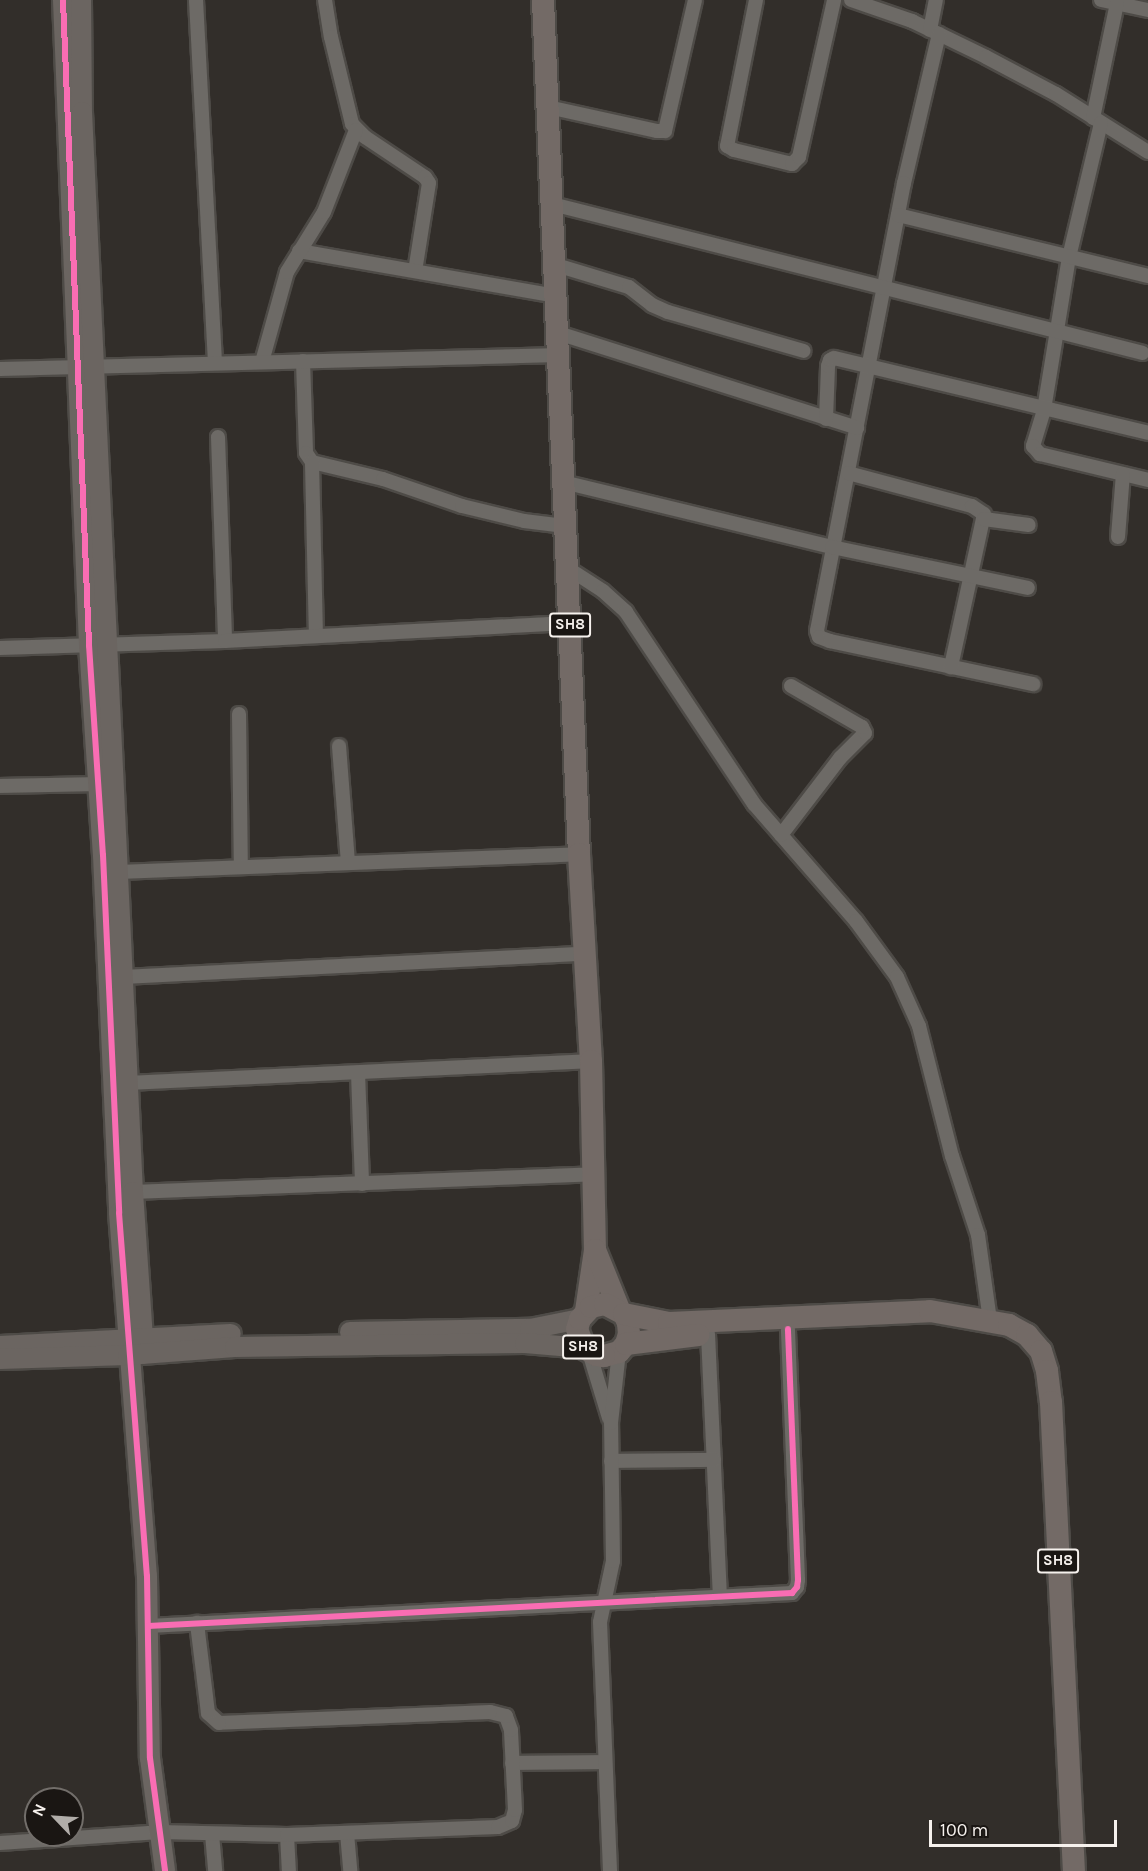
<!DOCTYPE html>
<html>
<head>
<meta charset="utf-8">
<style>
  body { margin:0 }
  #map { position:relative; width:1148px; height:1871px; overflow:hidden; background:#322e2a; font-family:Karla,sans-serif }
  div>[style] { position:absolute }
  .roads { filter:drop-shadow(2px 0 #4e4b47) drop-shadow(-2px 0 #4e4b47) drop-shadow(0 2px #4e4b47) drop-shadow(0 -2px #4e4b47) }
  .street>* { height:14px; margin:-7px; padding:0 7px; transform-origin:7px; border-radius:7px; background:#6d6a66 }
  .secondary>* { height:20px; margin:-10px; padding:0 10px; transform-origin:10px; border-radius:10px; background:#6b6561 }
  .primary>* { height:22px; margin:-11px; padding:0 11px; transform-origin:11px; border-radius:11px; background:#736a66 }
  .cycleway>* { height:6px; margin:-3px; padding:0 3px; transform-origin:3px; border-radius:3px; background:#f96db3 }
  span { translate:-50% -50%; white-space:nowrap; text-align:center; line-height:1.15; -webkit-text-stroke:4.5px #1a1613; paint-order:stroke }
  .shield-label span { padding:2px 4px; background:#1a1613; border:2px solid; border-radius:4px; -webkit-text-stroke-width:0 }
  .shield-label { font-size:15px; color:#f6f1ed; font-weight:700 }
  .north { position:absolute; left:24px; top:1787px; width:60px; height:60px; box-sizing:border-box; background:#1a1613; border:2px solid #726e6a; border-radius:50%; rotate:295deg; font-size:16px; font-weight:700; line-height:24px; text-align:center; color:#f6f1ed }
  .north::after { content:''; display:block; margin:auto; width:21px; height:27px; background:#b1ada9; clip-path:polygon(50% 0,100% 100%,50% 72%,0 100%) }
  .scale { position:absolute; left:929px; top:1820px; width:188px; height:27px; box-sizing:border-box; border:3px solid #f6f1ed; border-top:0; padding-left:8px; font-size:18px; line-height:21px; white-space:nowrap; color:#f6f1ed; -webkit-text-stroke:4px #1a1613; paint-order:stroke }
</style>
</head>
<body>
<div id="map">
  <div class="roads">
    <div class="street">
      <div style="left:196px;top:0;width:363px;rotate:87deg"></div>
      <div style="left:325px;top:0;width:37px;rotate:81deg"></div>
      <div style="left:331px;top:37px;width:89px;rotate:76.4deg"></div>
      <div style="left:352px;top:124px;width:18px;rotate:45deg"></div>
      <div style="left:365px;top:137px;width:72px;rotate:33.7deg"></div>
      <div style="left:425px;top:177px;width:7px;rotate:56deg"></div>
      <div style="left:429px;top:183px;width:89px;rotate:99deg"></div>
      <div style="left:756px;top:0;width:149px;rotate:101.2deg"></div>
      <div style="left:727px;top:146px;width:8px;rotate:30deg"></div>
      <div style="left:734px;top:150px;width:60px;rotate:13.6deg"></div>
      <div style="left:792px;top:164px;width:10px;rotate:-45deg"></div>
      <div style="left:799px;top:157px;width:161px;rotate:-77.4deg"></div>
      <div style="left:851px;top:0;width:65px;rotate:19deg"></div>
      <div style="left:912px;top:21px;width:82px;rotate:25.9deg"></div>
      <div style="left:986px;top:57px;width:79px;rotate:27.9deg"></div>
      <div style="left:1056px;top:94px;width:109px;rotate:32.2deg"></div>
      <div style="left:1101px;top:0;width:48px;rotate:12deg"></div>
      <div style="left:930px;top:30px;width:31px;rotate:-79deg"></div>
      <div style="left:939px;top:34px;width:153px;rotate:103.2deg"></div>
      <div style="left:904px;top:183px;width:456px;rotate:101deg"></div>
      <div style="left:817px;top:631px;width:6px;rotate:72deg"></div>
      <div style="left:819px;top:637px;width:12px;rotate:20deg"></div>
      <div style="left:830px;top:641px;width:208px;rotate:12deg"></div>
      <div style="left:548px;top:107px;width:112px;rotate:12.4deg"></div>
      <div style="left:657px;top:131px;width:8px"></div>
      <div style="left:665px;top:131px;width:134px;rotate:-77.1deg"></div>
      <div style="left:1093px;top:118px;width:117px;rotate:-78.2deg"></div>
      <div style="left:1101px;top:123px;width:138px;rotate:103.4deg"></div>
      <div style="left:1069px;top:257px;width:155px;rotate:99.3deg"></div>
      <div style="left:1044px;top:410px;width:38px;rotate:107deg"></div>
      <div style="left:1033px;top:446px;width:11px;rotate:49deg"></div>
      <div style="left:1040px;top:454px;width:111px;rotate:13.5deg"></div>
      <div style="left:552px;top:204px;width:609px;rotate:14.15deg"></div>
      <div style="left:898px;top:215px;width:257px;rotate:13.7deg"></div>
      <div style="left:299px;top:251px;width:262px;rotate:9.9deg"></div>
      <div style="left:556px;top:265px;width:76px;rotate:16.8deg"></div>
      <div style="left:629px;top:287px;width:29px;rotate:38deg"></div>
      <div style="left:652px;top:305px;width:17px;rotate:24deg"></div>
      <div style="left:668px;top:312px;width:141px;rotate:16deg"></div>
      <div style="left:558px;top:333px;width:314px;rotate:17.6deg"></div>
      <div style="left:303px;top:361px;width:92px;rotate:88.1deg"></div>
      <div style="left:306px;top:453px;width:11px;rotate:56deg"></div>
      <div style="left:312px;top:462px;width:73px;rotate:13.5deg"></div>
      <div style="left:383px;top:479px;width:83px;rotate:18.9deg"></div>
      <div style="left:462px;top:506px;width:64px;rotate:13.6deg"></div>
      <div style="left:524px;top:521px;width:41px;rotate:7deg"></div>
      <div style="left:262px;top:362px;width:93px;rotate:-74.5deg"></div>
      <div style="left:287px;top:272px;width:70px;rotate:-58.3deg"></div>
      <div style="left:324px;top:212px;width:88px;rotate:-68.7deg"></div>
      <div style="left:0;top:369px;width:560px;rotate:-1.43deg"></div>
      <div style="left:826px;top:419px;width:53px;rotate:-87.8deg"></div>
      <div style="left:828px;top:366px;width:6px;rotate:-72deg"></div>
      <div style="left:830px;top:360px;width:4px;rotate:-27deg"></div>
      <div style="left:834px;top:358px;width:323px;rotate:13.4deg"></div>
      <div style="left:218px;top:437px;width:204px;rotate:88deg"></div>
      <div style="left:312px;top:462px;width:174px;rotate:88.7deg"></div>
      <div style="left:848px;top:473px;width:128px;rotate:14.9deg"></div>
      <div style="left:972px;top:506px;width:14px;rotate:34deg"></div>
      <div style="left:984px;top:514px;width:157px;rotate:102.2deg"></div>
      <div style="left:563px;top:482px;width:277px;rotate:13.6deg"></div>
      <div style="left:832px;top:547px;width:200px;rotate:11.8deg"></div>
      <div style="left:984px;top:519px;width:45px;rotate:7.6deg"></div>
      <div style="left:1118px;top:537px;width:63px;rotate:-85.5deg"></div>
      <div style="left:566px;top:567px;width:44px;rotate:33deg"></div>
      <div style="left:603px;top:591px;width:31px;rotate:42deg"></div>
      <div style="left:626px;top:612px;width:231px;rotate:56.3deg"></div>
      <div style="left:754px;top:804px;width:155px;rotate:48.9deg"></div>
      <div style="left:856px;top:921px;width:69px;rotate:53.8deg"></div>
      <div style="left:897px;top:977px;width:54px;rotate:65.8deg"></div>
      <div style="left:919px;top:1026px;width:134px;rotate:75.8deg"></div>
      <div style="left:952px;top:1156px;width:83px;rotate:71.8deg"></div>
      <div style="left:978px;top:1235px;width:86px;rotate:82deg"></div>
      <div style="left:0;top:648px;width:225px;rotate:-1.8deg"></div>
      <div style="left:225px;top:641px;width:344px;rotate:-3deg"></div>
      <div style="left:239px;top:714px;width:153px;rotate:89.3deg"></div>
      <div style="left:339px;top:746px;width:117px;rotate:85.6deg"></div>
      <div style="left:0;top:786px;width:106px;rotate:-1.1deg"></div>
      <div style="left:781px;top:835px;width:97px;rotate:-52.5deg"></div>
      <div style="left:840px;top:758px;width:35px;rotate:-45deg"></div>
      <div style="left:865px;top:733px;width:7px;rotate:-117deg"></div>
      <div style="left:862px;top:727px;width:82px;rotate:-150deg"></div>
      <div style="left:119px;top:872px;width:460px;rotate:-2.2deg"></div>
      <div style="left:125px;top:977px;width:461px;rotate:-2.9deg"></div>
      <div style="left:358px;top:1073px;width:111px;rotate:87.9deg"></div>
      <div style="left:129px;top:1083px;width:463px;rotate:-2.7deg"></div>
      <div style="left:133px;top:1192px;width:461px;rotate:-2.2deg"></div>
      <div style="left:708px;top:1334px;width:263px;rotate:87.4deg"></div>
      <div style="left:589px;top:1352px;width:69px;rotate:73.1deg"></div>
      <div style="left:611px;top:1461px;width:103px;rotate:-0.6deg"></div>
      <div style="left:148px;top:1626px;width:645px;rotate:-2.93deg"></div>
      <div style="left:792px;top:1593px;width:8px;rotate:-50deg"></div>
      <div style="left:797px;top:1587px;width:7px;rotate:-82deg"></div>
      <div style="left:798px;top:1580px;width:251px;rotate:-92.3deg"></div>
      <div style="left:512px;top:1763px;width:93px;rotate:-0.6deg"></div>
      <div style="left:347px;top:1833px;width:38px;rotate:85deg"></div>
      <div style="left:212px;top:1834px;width:37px;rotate:85deg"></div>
      <div style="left:287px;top:1835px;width:36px;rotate:87deg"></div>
      <div style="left:0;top:1843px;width:160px;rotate:-3.9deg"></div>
      <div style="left:160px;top:1832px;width:127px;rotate:1.4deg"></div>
      <div style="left:287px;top:1835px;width:211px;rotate:-2.2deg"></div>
      <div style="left:498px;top:1827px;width:15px;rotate:-23deg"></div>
      <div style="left:512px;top:1821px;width:11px;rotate:-75deg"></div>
      <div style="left:515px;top:1810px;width:80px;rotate:-92.9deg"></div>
      <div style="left:511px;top:1730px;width:15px;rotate:-110deg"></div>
      <div style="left:506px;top:1716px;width:16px;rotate:-166deg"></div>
      <div style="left:490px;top:1712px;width:271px;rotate:177.7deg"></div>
      <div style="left:219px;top:1723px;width:15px;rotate:-138deg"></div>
      <div style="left:208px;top:1713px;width:91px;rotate:-97deg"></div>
      <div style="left:610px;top:1871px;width:249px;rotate:-92.3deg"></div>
      <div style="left:600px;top:1622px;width:62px;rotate:-78deg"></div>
      <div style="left:613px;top:1561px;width:138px;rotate:-90.8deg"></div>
      <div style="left:611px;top:1423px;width:71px;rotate:-83.6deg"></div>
    </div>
    <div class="secondary">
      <div style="left:63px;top:0;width:646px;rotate:87.69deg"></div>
      <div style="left:89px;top:645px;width:210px;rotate:86.2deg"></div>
      <div style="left:103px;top:855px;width:358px;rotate:87.4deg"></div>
      <div style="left:119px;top:1213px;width:364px;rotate:85.6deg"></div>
      <div style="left:147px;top:1576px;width:182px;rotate:89.1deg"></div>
      <div style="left:150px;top:1758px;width:114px;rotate:82.4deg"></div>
      <div style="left:81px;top:0;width:112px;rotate:89.5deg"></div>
      <div style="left:82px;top:112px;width:1081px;rotate:87.3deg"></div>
      <div style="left:133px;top:1192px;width:162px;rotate:86.1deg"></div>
      <div style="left:350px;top:1332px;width:180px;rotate:-1deg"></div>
      <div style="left:530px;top:1329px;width:51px;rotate:-11.3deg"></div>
      <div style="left:0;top:1346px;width:231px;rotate:-3deg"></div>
      <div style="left:0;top:1359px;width:128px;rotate:-1.8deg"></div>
      <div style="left:128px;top:1355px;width:107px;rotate:-4.3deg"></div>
      <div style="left:235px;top:1347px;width:290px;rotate:-0.8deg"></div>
      <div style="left:525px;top:1343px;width:59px;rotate:4.8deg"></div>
    </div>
    <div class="primary">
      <div style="left:543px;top:0;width:855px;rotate:87.59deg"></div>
      <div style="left:579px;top:854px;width:207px;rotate:86.7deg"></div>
      <div style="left:591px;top:1061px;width:189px;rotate:88.8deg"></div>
      <div style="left:595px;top:1250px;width:62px;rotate:98.4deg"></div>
      <div style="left:595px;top:1250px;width:64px;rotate:67.9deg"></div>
      <div style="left:624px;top:1314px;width:10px;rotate:66deg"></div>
      <div style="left:628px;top:1323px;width:11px;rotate:85deg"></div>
      <div style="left:629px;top:1334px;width:10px;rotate:107deg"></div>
      <div style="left:626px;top:1344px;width:11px;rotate:131deg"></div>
      <div style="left:619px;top:1352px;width:16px;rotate:165deg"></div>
      <div style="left:604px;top:1356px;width:8px;rotate:-173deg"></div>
      <div style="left:596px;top:1355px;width:14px;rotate:-150deg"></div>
      <div style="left:584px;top:1348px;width:20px;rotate:-110deg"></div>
      <div style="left:577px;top:1329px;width:10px;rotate:-73deg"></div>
      <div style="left:580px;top:1319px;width:16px;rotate:-47deg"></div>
      <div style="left:591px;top:1307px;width:14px;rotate:-12deg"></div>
      <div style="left:605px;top:1304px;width:21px;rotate:28deg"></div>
      <div style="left:624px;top:1314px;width:46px;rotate:11.3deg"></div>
      <div style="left:669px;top:1323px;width:261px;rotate:-2.6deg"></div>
      <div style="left:930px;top:1311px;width:80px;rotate:10deg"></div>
      <div style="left:1009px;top:1325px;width:21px;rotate:29deg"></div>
      <div style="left:1027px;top:1335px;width:21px;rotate:49deg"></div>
      <div style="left:1041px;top:1351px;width:21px;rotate:73deg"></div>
      <div style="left:1047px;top:1371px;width:31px;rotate:83deg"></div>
      <div style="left:1051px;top:1402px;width:470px;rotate:87.2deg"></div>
      <div style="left:626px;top:1344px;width:73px;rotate:-7.1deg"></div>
    </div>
  </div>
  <div class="cycleway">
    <div style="left:63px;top:0;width:646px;rotate:87.69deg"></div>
    <div style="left:89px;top:645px;width:210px;rotate:86.2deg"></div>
    <div style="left:103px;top:855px;width:358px;rotate:87.4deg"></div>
    <div style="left:119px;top:1213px;width:364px;rotate:85.6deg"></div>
    <div style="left:147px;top:1576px;width:182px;rotate:89.1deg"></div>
    <div style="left:150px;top:1758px;width:114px;rotate:82.4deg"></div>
    <div style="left:148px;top:1626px;width:645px;rotate:-2.93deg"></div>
    <div style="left:792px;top:1593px;width:8px;rotate:-50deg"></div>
    <div style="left:797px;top:1587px;width:7px;rotate:-82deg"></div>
    <div style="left:798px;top:1580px;width:251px;rotate:-92.3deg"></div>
  </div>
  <div class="shield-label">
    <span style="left:570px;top:625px">SH8</span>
    <span style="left:583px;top:1347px">SH8</span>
    <span style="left:1058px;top:1561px">SH8</span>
  </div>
  <div class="north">N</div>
  <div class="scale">100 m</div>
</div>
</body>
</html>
